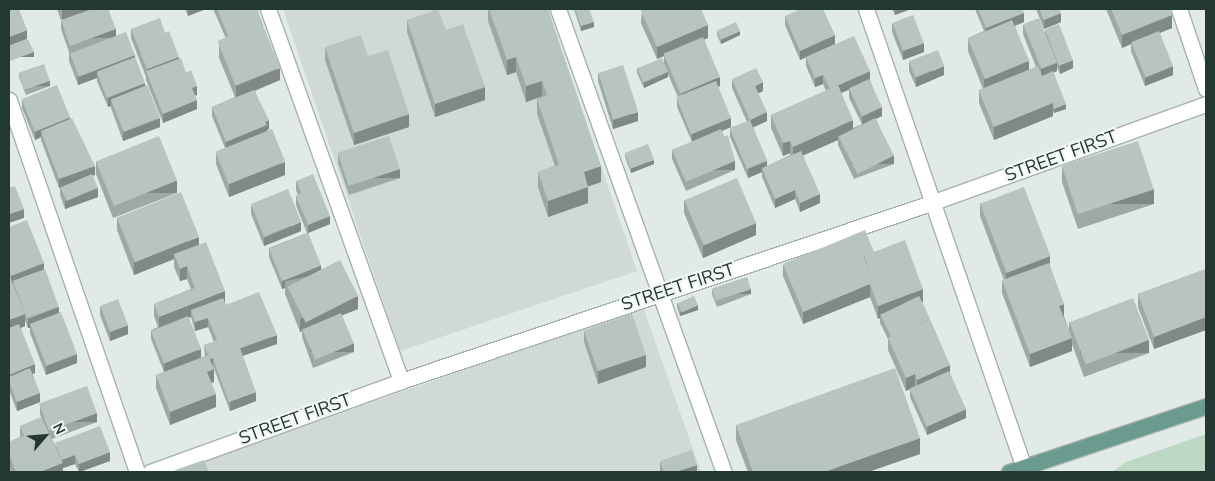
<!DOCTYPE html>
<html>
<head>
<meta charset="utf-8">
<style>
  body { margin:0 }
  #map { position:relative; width:1215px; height:481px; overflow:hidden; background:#e1eae6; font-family:"Nunito Sans",sans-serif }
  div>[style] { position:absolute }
  .built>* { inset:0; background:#d0d9d5 }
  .green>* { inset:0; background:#bdd8c4 }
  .roads { filter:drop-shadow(1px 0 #a5b1ad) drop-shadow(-1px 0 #a5b1ad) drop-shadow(0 1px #a5b1ad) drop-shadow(0 -1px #a5b1ad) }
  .street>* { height:15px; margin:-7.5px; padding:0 7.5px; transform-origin:7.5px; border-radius:7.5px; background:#fff }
  .primary>* { height:15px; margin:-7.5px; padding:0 7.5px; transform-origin:7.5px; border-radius:7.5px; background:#6b9a8e }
  .wall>* { inset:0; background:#9da9a4 }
  .shaded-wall>* { inset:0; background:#808986; transform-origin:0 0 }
  .building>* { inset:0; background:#b7c4bf; transform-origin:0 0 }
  span { translate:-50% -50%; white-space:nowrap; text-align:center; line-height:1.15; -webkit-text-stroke:4.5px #f1f7f4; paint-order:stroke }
  .street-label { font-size:18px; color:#243833 }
  .frame { position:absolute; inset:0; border:10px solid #243833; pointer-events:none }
  .north { position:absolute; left:20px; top:411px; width:50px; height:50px; -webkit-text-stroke:4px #f1f7f4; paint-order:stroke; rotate:63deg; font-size:14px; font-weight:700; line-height:20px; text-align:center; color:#243833 }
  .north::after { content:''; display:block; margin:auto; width:18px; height:22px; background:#243833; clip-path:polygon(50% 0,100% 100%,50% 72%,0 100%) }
</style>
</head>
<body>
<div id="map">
  <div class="built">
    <div style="clip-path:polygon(283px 9px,547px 9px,637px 271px,400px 351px)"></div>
    <div style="clip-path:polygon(643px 307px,701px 472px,173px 472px)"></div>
  </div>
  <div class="green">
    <div style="clip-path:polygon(1206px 434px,1206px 472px,1112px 472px,1126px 462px)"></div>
  </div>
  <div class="roads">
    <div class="street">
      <div style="left:268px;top:9px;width:395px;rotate:70.3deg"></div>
      <div style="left:558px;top:9px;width:492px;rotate:70.3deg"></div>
      <div style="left:866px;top:9px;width:484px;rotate:71deg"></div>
      <div style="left:1179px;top:9px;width:84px;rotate:71.4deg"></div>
      <div style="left:9px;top:100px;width:393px;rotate:71deg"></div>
      <div style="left:150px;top:472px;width:267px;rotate:-19.9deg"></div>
      <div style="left:401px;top:381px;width:559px;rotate:-18.56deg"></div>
      <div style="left:931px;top:203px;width:292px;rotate:-19.8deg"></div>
    </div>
    <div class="primary">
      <div style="left:1009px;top:472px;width:208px;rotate:-18.5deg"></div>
    </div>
  </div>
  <div class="wall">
    <div style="clip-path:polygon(57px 9px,108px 9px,116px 35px,135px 57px,160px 127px,123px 141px,111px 108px,111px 106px,108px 107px,97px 81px,97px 78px,78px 85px,69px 61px,69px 52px,61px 29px,61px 20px)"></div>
    <div style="clip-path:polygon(185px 9px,206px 9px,188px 16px)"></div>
    <div style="clip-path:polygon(214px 9px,257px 9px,280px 80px,255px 91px,269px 129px,267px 130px,267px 131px,285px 175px,229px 197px,216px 164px,216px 152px,225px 148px,212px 116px,212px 107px,235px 97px,219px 58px,219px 45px,227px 41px,214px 11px)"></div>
    <div style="clip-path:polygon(488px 9px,548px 9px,601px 182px,588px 186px,588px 203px,548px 217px,538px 187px,538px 172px,555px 166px,537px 114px,537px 99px,542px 97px,526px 102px,516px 72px,507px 75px,488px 21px)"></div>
    <div style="clip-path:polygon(574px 9px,589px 9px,594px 27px,581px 31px)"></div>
    <div style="clip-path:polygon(641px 9px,701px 9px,708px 38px,704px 39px,720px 86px,718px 87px,731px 127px,722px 131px,735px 170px,686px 191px,672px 159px,672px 150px,692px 142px,677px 107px,677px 98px,678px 97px,668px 74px,668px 77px,644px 88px,637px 73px,637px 68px,664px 62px,664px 56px,657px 59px,641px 23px,642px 11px)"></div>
    <div style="clip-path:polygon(892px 9px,911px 9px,895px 15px)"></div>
    <div style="clip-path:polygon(975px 9px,1022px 9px,1024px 22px,1015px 26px,1029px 70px,1036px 67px,1023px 34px,1023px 25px,1045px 33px,1045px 30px,1073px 68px,1060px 74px,1057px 67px,1057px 71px,1053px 73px,1066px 109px,1054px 113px,1053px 111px,1053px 116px,994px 140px,979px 103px,979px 90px,983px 89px,968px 51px,968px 38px,984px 31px)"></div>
    <div style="clip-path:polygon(1036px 9px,1059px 9px,1061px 22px,1044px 29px)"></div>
    <div style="clip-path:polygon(1106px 9px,1169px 9px,1172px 28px,1160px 33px,1173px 75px,1145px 86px,1131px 51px,1131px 44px,1122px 48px)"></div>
    <div style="clip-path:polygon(785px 16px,835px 44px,800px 60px,785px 25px)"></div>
    <div style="clip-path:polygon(407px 20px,446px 30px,485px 100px,435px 117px,407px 32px)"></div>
    <div style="clip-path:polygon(892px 23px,924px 52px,903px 60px,892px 32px)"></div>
    <div style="clip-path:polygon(131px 29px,165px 33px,197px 95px,195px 95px,197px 109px,163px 123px,146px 80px,146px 77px,131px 38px)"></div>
    <div style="clip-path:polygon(717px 31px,740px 35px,721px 44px,717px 35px)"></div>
    <div style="clip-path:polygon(325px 47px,368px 56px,409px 127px,354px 145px,325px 60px)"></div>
    <div style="clip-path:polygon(evenodd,806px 57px,870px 80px,882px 116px,876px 119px,894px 164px,854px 179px,838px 145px,838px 140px,803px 155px,820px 203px,800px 212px,795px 199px,775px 208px,762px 177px,762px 172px,748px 178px,730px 137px,730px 128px,747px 122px,732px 88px,732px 79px,763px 91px,758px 93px,767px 121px,753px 127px,767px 166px,790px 155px,790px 153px,783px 156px,771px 128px,771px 115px,826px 91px,823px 84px,815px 87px,806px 66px,806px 57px,849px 90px,849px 98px,862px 124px,853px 128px,841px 93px,849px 90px)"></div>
    <div style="clip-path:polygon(909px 62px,944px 75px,916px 87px,909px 71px)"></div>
    <div style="clip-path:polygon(19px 73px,50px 86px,26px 95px,19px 77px)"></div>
    <div style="clip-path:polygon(598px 73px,638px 121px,613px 129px,598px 81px)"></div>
    <div style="clip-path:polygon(22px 99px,70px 119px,95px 175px,93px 175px,98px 197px,65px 209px,60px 195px,60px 188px,59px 188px,41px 140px,41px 137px,35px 140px,22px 108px)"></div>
    <div style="clip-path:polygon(625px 153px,654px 164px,631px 173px,625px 157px)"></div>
    <div style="clip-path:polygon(338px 154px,400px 178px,349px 195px,338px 163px)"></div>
    <div style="clip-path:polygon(96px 161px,177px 193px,113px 218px,96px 174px)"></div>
    <div style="clip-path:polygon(1062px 167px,1154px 204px,1078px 229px,1062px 182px)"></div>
    <div style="clip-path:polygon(296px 181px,330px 224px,308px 233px,321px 268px,358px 309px,342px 315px,354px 352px,313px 368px,302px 337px,302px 331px,300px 332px,285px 294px,285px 288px,282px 289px,269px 257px,269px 248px,307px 233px,296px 205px,296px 196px,298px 195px,296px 190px)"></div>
    <div style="clip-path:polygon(684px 200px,756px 235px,703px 258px,684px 213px)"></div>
    <div style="clip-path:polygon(980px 203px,1050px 267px,1064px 316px,1069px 330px,1069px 322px,1149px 353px,1084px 377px,1072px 344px,1072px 351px,1030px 367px,1002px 293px,1002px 280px,1004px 280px,980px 216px)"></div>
    <div style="clip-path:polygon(251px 205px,301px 231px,264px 246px,251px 214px)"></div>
    <div style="clip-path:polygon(evenodd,117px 217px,199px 245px,226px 305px,277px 344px,242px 356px,256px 401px,230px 411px,213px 366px,213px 367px,214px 382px,211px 383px,216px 407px,170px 425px,156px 388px,156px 375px,164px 372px,151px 339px,151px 330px,158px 327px,154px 316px,154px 304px,191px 289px,187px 279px,180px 281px,174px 267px,174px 259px,134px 275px,117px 230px,117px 217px,191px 317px,195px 331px,208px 327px,214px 342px,204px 345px,205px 356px,201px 358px,188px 318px,191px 317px)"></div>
    <div style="clip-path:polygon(9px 227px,44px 269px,77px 363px,46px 375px,30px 333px,30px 328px,28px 328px,25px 320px,25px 326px,21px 328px,35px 373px,33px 374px,40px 402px,17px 411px,9px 390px)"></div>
    <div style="clip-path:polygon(874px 252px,923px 302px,922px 302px,950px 374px,966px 418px,927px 435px,910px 397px,910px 389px,906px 391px,888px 350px,888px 339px,880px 323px,880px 318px,878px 319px,870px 297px,803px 324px,783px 276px,783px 264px)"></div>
    <div style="clip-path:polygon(1206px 269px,1206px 330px,1154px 349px,1138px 307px,1138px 294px)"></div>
    <div style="clip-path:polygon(712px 290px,751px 294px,717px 307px,712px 294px)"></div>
    <div style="clip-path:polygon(677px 303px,698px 310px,680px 316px,677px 307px)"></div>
    <div style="clip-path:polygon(100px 306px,128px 334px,110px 341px,100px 315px)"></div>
    <div style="clip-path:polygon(584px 330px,646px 367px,598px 384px,584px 342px)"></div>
    <div style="clip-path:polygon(40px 405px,97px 422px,52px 439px,55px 445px,110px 461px,80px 472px,79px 472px,75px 464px,63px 468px,63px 472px,11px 472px,9px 467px,9px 472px,9px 442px,20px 437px,20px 426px,42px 419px,40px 414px)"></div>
    <div style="clip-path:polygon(736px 425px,920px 454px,868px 472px,748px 472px,736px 440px)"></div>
    <div style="clip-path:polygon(660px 461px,697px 472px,660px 472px)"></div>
  </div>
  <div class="shaded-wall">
    <div style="clip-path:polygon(66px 9px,100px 9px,62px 23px,62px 10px)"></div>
    <div style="clip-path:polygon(188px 9px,206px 9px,188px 16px)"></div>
    <div style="clip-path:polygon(895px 9px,911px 9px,895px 15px)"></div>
    <div style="clip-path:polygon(1024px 13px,1024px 22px,986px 37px,986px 28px)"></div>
    <div style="clip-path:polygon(1061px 13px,1061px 22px,1044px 29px,1044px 20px)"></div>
    <div style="clip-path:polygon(1172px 15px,1172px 28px,1132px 44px,1131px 42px,1131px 44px,1122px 48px,1122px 35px)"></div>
    <div style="clip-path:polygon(594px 22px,594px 27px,581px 31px,581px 26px)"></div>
    <div style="clip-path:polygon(263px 24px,263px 33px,229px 47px,229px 38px)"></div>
    <div style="clip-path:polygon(708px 25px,708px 38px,665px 56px,664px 54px,664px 56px,657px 59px,657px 47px)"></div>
    <div style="left:116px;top:29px;width:9px;height:49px;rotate:90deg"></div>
    <div style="clip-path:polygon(27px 30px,27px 39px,9px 46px,9px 37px)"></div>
    <div style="clip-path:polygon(740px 31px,740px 35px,721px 44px,721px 39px)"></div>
    <div style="clip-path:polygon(835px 35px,835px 44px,800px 60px,800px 51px)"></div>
    <div style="clip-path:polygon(924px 43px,924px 52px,903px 60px,903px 51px)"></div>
    <div style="left:34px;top:52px;width:5px;height:26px;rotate:90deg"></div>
    <div style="clip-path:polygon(135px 55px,135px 64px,97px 72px,97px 78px,78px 85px,78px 76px)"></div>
    <div style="clip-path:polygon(179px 57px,179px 66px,147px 73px,147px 69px)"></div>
    <div style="clip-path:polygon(516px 57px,516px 72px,507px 75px,507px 60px)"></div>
    <div style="clip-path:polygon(1073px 60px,1073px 68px,1060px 74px,1060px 65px)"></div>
    <div style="clip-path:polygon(1029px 61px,1029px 73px,984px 91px,984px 79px)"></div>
    <div style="clip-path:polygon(1057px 63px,1057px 71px,1041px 78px,1041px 69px)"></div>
    <div style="clip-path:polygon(944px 66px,944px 75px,916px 87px,916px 78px)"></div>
    <div style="clip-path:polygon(1173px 66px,1173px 75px,1145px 86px,1145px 77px)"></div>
    <div style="clip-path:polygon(280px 68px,280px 80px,236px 98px,236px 86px)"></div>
    <div style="clip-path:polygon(870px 71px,870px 80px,830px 98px,830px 89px)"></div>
    <div style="clip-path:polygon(668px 72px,668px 77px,644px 88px,644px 83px)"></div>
    <div style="clip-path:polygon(823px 75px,823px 84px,815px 87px,815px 78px)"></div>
    <div style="clip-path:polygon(720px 77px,720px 86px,681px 103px,681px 94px)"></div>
    <div style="left:50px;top:81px;width:5px;height:26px;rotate:90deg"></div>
    <div style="clip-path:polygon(542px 81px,542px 96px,526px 102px,526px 86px)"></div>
    <div style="clip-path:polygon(763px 82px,763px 91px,755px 95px,755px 86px)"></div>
    <div style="clip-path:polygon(145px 83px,145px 92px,111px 99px,111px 106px,108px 107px,108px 98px)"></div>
    <div style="clip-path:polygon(197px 86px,197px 95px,192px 97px,192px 88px)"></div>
    <div style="clip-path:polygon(485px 87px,485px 100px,435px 117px,435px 104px)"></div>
    <div style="clip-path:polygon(197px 100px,197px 109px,163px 123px,163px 114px)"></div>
    <div style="clip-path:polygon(1053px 103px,1053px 116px,994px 140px,994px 127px)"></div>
    <div style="clip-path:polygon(1066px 104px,1066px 109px,1054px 113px,1054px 109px)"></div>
    <div style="clip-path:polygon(882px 107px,882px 116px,862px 125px,862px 116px)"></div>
    <div style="clip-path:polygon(638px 112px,638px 121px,613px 129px,613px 120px)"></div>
    <div style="clip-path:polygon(767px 112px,767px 121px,750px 129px,750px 120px)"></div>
    <div style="clip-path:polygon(409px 114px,409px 127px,354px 145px,354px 133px)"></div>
    <div style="clip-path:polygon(70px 117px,70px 126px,41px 131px,41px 137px,35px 140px,35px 131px)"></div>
    <div style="clip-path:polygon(160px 118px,160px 127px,123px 141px,123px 132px)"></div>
    <div style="clip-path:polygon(731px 118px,731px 127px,692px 143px,692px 134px)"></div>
    <div style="clip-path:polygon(269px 120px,269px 129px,267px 130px,267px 134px,226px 151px,226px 142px)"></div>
    <div style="clip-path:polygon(853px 120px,853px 133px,838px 136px,838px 140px,793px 160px,793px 147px)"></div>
    <div style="clip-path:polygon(790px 141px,790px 153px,783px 156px,783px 143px)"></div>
    <div style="left:894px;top:155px;width:9px;height:43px;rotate:90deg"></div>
    <div style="clip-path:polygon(654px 160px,654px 164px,631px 173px,631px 168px)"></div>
    <div style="left:735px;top:161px;width:9px;height:53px;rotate:90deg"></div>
    <div style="clip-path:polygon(767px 161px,767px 170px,762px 168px,762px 172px,748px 178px,748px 169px)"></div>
    <div style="clip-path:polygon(285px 162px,285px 175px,229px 197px,229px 184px)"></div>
    <div style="clip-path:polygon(95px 166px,95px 175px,59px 188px,59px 179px)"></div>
    <div style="clip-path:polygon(601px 166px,601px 182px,584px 188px,584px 172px)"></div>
    <div style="left:400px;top:169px;width:9px;height:54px;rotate:90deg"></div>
    <div style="left:177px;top:181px;width:12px;height:69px;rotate:90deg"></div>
    <div style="clip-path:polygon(588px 187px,588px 203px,548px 217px,548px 201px)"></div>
    <div style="clip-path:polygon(98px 188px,98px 197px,65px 209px,65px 200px)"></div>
    <div style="left:1154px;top:189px;width:15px;height:80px;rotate:90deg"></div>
    <div style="clip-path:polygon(795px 190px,795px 199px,775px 208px,775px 199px)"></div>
    <div style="clip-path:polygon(820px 194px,820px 203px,800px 212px,800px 203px)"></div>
    <div style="clip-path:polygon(24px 209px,24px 218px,9px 223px,9px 214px)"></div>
    <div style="clip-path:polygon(330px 216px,330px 224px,308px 233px,308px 225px)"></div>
    <div style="clip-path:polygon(301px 222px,301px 231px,264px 246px,264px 238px)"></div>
    <div style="clip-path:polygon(756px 223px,756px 235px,703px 258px,703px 245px)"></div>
    <div style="clip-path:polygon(199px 237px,199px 250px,174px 254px,174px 259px,134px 275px,134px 262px)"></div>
    <div style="clip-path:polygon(1050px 256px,1050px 268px,1006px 285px,1006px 272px)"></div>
    <div style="clip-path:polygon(44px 263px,44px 272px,13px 281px,13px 284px,11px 285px,11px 276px)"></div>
    <div style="clip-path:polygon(321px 265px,321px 274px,285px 281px,285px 288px,282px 289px,282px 280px)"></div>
    <div style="clip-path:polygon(187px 266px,187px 279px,180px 281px,180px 269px)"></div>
    <div style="clip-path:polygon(870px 284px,870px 297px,803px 324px,803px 312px)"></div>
    <div style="left:751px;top:289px;width:5px;height:36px;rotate:90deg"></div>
    <div style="clip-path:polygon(923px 289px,923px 302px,882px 317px,880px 314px,880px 318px,878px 319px,878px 306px)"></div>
    <div style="clip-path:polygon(225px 291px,225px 304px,191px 310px,191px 317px,159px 329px,159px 317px)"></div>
    <div style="clip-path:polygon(358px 296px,358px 309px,303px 331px,302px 328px,302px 331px,300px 332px,300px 319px)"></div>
    <div style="clip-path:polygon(1064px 304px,1064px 316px,1059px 318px,1059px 306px)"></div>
    <div style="clip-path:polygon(698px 305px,698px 310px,680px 316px,680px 312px)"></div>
    <div style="clip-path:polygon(59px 307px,59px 316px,30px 324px,30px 328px,28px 328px,28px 319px)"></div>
    <div style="clip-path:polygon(25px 314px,25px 326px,9px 333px,9px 320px)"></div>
    <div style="clip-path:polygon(1206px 317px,1206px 330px,1154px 349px,1154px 337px)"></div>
    <div style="clip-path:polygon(208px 318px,208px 327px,195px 331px,195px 322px)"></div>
    <div style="clip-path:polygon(128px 325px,128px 334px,110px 341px,110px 332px)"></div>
    <div style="clip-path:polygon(277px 335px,277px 344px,216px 365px,213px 359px,213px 366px,210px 368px,210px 359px)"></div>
    <div style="clip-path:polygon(1072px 338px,1072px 351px,1030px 367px,1030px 354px)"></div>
    <div style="left:1149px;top:340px;width:13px;height:69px;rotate:90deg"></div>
    <div style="left:354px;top:343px;width:9px;height:44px;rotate:90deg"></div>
    <div style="clip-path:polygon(201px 349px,201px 358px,164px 372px,164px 363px)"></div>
    <div style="clip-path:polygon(77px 354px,77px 363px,46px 375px,46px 366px)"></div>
    <div style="clip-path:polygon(646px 355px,646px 367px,598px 384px,598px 371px)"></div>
    <div style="clip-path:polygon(35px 364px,35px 373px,10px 383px,9px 381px,9px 375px)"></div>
    <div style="clip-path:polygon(950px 365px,950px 378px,917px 393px,917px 380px)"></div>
    <div style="clip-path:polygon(214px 369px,214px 382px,207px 385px,207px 372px)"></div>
    <div style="clip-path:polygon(915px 374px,915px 387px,906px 391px,906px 378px)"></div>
    <div style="clip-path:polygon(256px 392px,256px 401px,230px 411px,230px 402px)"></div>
    <div style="clip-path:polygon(40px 393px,40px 402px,17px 411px,17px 402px)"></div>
    <div style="clip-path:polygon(216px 394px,216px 407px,170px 425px,170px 412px)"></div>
    <div style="clip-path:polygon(966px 409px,966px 418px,927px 435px,927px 426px)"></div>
    <div style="left:97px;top:413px;width:9px;height:50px;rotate:90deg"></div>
    <div style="clip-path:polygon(920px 438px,920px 454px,868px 472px,824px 472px)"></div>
    <div style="clip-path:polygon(110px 452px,110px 461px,79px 472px,79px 464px)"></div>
    <div style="clip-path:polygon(75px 455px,75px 464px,63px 468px,63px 472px,40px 472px,61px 460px)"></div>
    <div style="clip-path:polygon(697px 465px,697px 472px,675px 472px)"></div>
  </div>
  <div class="building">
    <div style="clip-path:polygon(9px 9px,19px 9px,27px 30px,9px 37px)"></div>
    <div style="clip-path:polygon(92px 9px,108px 9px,116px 29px,70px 46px,61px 20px)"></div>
    <div style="clip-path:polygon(217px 9px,257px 9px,263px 24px,262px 23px,250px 29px,229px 38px)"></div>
    <div style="clip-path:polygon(438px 9px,446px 30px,463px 24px,485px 87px,435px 104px,407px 20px)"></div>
    <div style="clip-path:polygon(489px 9px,548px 9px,601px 166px,584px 172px,588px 187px,548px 201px,538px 172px,559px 165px,537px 99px,547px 95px,542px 81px,526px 86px,516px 57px,507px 60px)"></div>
    <div style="clip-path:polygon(575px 9px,589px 9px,594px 22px,581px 26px)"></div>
    <div style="clip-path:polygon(646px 9px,701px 9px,708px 25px,657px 47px,641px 11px)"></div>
    <div style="clip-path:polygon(801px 9px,823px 9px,835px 35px,800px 51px,785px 16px)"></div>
    <div style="clip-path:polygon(978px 9px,1022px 9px,1024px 13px,986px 28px)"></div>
    <div style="clip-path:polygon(1039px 9px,1059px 9px,1061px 13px,1044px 20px)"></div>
    <div style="clip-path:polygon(1111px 9px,1169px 9px,1172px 15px,1122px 35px)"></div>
    <div style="left:913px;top:15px;width:30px;height:22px;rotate:69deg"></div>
    <div style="clip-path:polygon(160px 18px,165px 33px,169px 31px,179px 57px,147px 69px,131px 29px)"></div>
    <div style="left:1039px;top:18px;width:48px;height:17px;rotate:68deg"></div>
    <div style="left:1012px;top:20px;width:44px;height:48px;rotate:67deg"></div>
    <div style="left:736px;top:22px;width:10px;height:21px;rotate:66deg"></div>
    <div style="left:262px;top:23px;width:48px;height:48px;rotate:68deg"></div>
    <div style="left:1059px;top:24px;width:39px;height:15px;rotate:69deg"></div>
    <div style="left:1159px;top:31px;width:38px;height:30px;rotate:68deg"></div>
    <div style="left:126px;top:32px;width:25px;height:60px;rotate:69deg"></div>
    <div style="clip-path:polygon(361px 35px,368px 56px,388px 50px,409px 114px,354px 133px,325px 47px)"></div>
    <div style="clip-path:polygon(854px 36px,870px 71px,830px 89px,823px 75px,815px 78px,806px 57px)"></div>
    <div style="left:703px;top:37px;width:43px;height:43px;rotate:67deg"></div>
    <div style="clip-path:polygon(28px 39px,34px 52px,10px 61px,9px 58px,9px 46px)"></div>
    <div style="left:938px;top:50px;width:17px;height:31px;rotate:69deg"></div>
    <div style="left:135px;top:57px;width:28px;height:41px;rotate:69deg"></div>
    <div style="clip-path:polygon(181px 58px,186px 73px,191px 70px,197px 86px,192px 88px,197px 100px,163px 114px,146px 71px)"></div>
    <div style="left:662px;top:58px;width:15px;height:27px;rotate:67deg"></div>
    <div style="left:44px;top:64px;width:18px;height:27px;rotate:71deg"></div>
    <div style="left:623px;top:65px;width:49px;height:26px;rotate:72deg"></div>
    <div style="left:1038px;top:66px;width:40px;height:64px;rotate:68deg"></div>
    <div style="clip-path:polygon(756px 68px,763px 82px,755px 86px,767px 112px,750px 120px,732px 79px)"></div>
    <div style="clip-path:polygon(1053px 71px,1066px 104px,1054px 109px,1053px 103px,1042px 76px)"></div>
    <div style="left:869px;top:79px;width:31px;height:22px;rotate:65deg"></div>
    <div style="left:716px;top:81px;width:40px;height:43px;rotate:68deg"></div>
    <div style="left:57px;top:85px;width:35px;height:38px;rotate:68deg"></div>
    <div style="left:147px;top:85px;width:35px;height:39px;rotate:68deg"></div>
    <div style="clip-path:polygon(838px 85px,853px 120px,793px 147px,790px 141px,783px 143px,771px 115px)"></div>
    <div style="clip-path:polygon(254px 90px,269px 120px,265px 121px,267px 125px,226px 142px,212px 107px)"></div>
    <div style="clip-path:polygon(72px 118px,95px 166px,59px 179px,41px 131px)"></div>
    <div style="left:875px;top:118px;width:42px;height:41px;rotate:63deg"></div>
    <div style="left:750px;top:120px;width:44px;height:22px;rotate:67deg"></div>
    <div style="left:272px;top:129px;width:35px;height:61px;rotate:68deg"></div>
    <div style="clip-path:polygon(721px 129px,724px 137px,728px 135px,735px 161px,686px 182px,672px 150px)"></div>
    <div style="left:159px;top:136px;width:48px;height:68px;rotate:68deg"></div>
    <div style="left:389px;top:136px;width:35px;height:54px;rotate:72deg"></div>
    <div style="left:1138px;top:141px;width:51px;height:80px;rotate:72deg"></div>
    <div style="left:648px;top:144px;width:17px;height:25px;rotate:69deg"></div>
    <div style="clip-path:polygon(801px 151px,820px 194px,800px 203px,795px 190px,775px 199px,762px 168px)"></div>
    <div style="left:92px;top:174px;width:15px;height:34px;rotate:67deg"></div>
    <div style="clip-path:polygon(313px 174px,330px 216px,308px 225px,296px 196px,301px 193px,296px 181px)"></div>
    <div style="left:737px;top:178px;width:49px;height:57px;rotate:67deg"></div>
    <div style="clip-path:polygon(15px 186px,24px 209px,9px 214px,9px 188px)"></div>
    <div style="left:1024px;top:187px;width:74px;height:47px;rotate:69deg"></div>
    <div style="left:288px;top:189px;width:35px;height:40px;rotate:68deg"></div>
    <div style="left:181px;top:192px;width:48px;height:69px;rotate:68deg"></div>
    <div style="clip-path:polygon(27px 220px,44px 263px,11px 276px,9px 269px,9px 227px)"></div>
    <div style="clip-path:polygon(evenodd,865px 230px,874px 252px,905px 240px,923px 289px,878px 306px,870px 284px,803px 312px,783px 264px,865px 230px,864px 255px,869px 269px,863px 256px,864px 255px)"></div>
    <div style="left:308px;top:233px;width:35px;height:42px;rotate:68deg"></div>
    <div style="clip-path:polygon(206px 242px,225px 291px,159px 317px,154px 304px,195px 288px,187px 266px,180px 269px,174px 254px)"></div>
    <div style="left:340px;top:260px;width:40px;height:59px;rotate:63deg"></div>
    <div style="clip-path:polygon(1049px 263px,1064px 304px,1059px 306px,1072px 338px,1030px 354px,1002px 280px)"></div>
    <div style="left:45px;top:269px;width:40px;height:34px;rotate:70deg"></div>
    <div style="clip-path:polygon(1206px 269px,1206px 317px,1154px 337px,1138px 294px)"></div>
    <div style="clip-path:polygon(10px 277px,25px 314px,9px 320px,9px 278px)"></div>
    <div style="left:747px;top:277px;width:13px;height:37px;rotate:72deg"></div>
    <div style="clip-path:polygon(259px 292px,277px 335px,210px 359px,204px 345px,217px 340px,208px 318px,195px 322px,191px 310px,223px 298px,226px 305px)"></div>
    <div style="left:694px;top:296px;width:10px;height:18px;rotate:66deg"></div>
    <div style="left:919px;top:296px;width:25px;height:43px;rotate:64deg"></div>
    <div style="left:1133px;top:298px;width:45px;height:68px;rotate:69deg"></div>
    <div style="left:118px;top:299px;width:28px;height:19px;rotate:69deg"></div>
    <div style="left:61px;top:312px;width:45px;height:33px;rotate:69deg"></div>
    <div style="left:341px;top:313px;width:33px;height:42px;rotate:67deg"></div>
    <div style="left:632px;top:314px;width:43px;height:51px;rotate:71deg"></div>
    <div style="left:188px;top:316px;width:35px;height:40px;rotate:68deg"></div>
    <div style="clip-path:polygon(930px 319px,950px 365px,917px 380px,915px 374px,906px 378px,888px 338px)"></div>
    <div style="clip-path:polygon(19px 324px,35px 364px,9px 375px,9px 328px)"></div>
    <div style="left:240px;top:348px;width:47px;height:29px;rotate:70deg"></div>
    <div style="clip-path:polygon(208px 355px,214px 369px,207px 372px,216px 394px,170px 412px,156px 375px)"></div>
    <div style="clip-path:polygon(30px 368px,40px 393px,17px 402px,9px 381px,9px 377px)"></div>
    <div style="clip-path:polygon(895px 368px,920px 438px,824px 472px,753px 472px,736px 425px)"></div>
    <div style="left:949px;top:371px;width:42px;height:43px;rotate:66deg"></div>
    <div style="left:87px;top:386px;width:29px;height:51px;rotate:70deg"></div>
    <div style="clip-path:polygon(41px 417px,63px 463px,40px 472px,16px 472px,9px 454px,9px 442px,24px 436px,20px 426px)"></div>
    <div style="clip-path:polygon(100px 426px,110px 452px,79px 464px,75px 455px,62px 460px,55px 443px)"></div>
    <div style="clip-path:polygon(692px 450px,697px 465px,675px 472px,664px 472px,660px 461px)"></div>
    <div style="clip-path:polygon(204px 460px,209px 472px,176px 472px,175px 470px)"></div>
  </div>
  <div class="street-label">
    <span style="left:1061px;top:156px;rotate:-20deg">STREET FIRST</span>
    <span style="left:678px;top:287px;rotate:-18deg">STREET FIRST</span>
    <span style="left:295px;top:419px;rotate:-20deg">STREET FIRST</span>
  </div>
  <div class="frame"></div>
  <div class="north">N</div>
</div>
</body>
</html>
